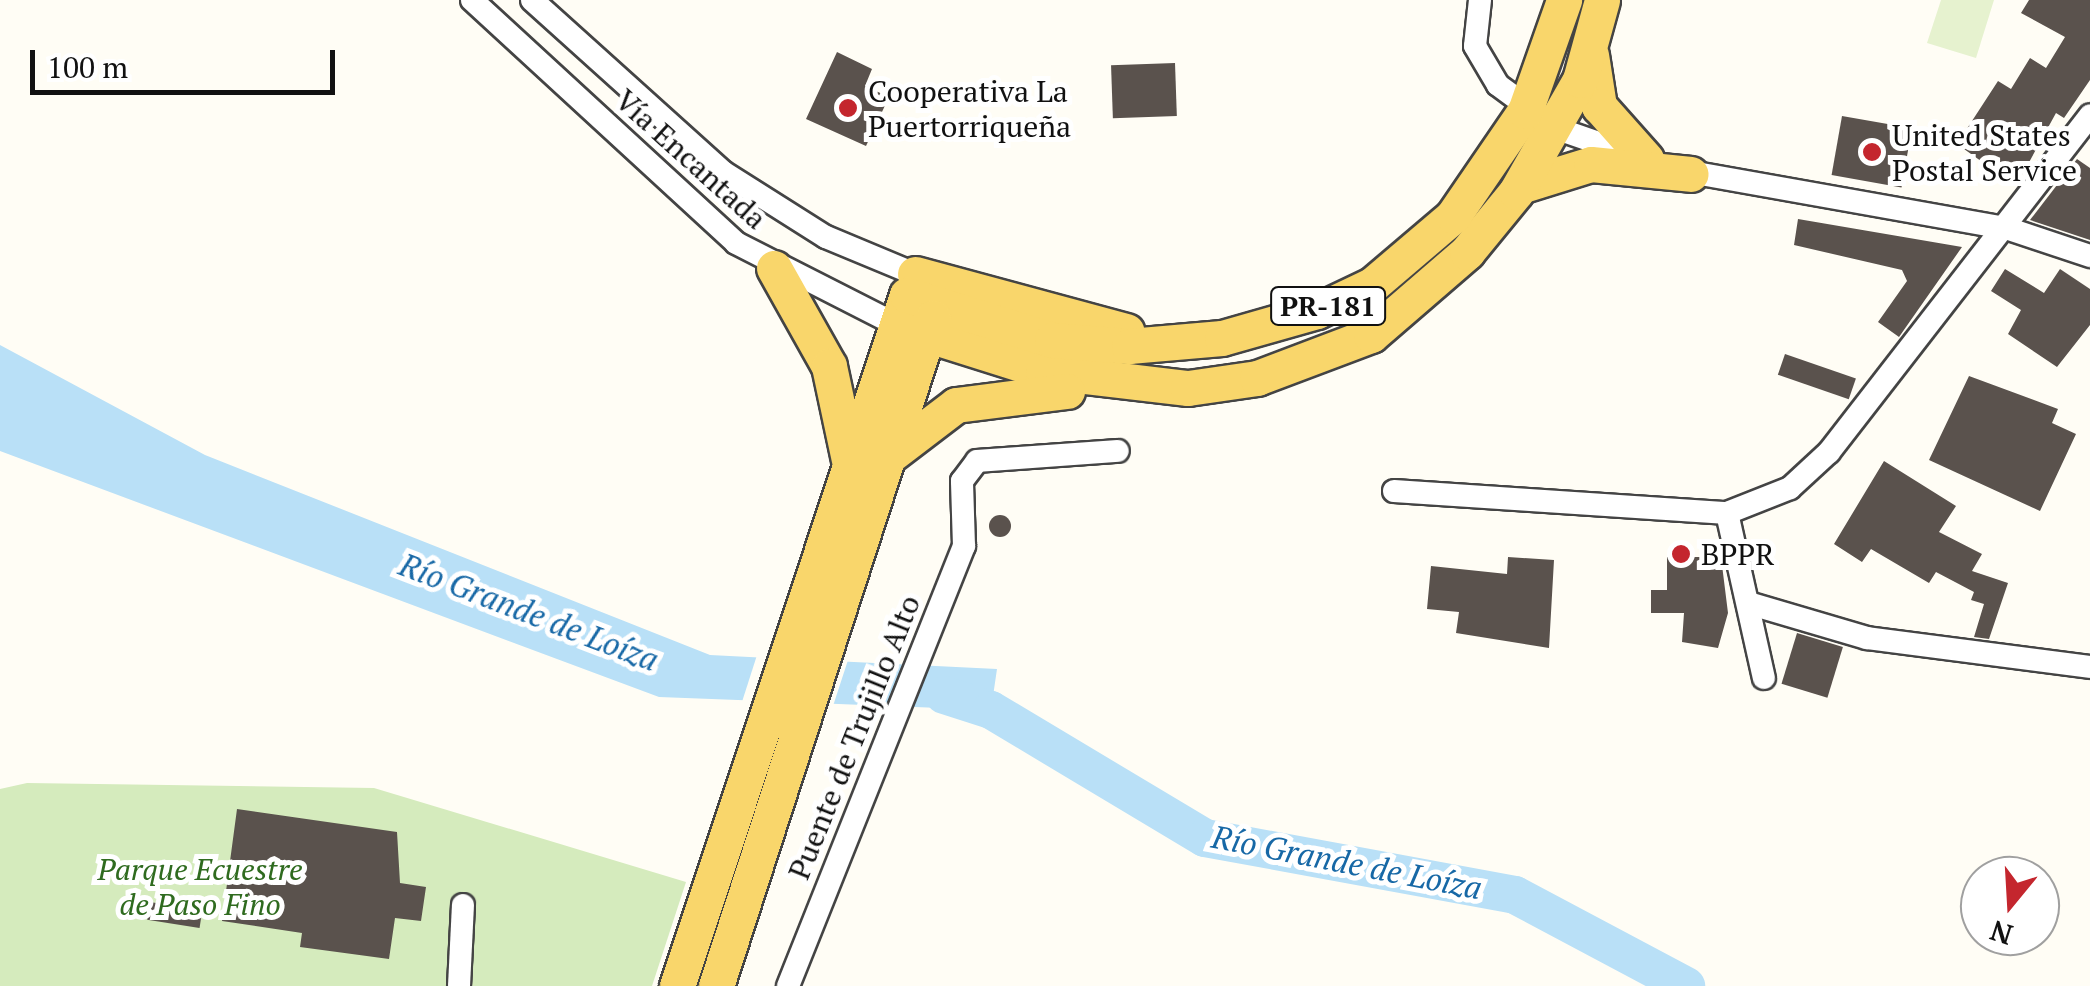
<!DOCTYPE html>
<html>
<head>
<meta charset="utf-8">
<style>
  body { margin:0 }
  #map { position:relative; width:2090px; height:986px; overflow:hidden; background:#fffdf5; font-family:"PT Serif",serif }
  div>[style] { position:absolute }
  .green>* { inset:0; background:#d5ebbd }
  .pitch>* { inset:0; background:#e6f2cf }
  .water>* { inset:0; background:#b9e0f7 }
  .pier>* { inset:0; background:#fffdf5 }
  .river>* { height:38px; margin:-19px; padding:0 19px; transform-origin:19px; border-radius:19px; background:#b9e0f7 }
  .building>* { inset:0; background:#5a524d; transform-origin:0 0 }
  .round { border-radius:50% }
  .roads { filter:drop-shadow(2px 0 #444) drop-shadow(-2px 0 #444) drop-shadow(0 2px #444) drop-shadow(0 -2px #444) }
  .street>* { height:22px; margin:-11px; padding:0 11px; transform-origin:11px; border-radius:11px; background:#fff }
  .primary>* { height:35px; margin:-17.5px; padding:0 17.5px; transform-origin:17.5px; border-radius:17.5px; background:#f9d66b }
  .dots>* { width:28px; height:28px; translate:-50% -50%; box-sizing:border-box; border:5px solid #fff; border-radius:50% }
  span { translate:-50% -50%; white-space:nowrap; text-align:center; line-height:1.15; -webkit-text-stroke:10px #fff; paint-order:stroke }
  .shield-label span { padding:2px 8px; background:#fff; border:2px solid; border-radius:8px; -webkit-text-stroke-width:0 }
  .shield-label { font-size:28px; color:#111; font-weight:700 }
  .poi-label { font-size:30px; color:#111 }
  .left { translate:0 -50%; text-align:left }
  .street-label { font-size:30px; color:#111 }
  .park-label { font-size:30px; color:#2f6b1f; font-style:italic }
  .water-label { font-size:32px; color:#1768a6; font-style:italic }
  .north { position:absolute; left:1960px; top:856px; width:100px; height:100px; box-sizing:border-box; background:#fff; border:2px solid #a0a0a0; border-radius:50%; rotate:198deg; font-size:28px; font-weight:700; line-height:40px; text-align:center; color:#111 }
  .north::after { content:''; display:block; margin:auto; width:35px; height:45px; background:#c4262e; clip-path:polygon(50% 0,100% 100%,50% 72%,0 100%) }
  .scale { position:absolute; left:30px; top:50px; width:305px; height:45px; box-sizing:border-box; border:5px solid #111; border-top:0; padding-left:12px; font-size:30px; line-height:35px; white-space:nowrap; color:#111; -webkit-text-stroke:8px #fff; paint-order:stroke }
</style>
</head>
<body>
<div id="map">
  <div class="green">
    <div style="clip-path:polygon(27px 783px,374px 788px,686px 882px,652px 986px,0 986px,0 789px)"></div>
  </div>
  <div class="pitch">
    <div style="clip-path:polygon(1941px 0,1994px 0,1976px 58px,1927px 43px)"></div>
  </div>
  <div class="water">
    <div style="clip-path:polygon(0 345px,205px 455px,710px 655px,997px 669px,991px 710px,659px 697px,0 451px)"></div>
  </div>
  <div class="pier">
    <div style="clip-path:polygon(758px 652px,849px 657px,832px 709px,741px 705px)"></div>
  </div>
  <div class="river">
    <div style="left:944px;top:695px;width:49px;rotate:17.7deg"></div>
    <div style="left:991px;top:710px;width:249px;rotate:30.9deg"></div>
    <div style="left:1205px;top:838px;width:315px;rotate:10.4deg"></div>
    <div style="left:1515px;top:895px;width:194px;rotate:28deg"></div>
  </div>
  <div class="building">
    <div style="clip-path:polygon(2029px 0,2090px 0,2090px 80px,2064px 118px,2056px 113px,2016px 186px,1957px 144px,1998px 81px,2011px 89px,2030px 58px,2046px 68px,2065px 37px,2021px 13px)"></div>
    <div style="clip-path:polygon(837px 52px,872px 69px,865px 86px,889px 97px,866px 146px,806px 119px)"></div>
    <div style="left:1175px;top:63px;width:53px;height:64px;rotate:88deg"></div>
    <div style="left:1842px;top:116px;width:71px;height:60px;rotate:10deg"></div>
    <div style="clip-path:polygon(2077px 159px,2090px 168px,2090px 240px,2030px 220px)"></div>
    <div style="clip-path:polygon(1798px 219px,1962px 247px,1899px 337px,1878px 322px,1907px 281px,1902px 270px,1794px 245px)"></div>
    <div style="clip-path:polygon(2005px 269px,2044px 293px,2060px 269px,2090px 289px,2090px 325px,2057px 367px,2008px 334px,2021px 310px,1991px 291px)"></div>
    <div style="left:1785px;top:354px;width:75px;height:22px;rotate:19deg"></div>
    <div style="clip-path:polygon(1969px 376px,2058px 409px,2052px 423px,2076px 434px,2040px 511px,1929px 460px)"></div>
    <div style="clip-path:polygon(1884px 461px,1956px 506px,1939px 532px,1982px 554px,1972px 571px,2008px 583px,1989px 639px,1974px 637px,1984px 604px,1971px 600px,1974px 592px,1936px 572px,1929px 583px,1871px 549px,1862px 562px,1834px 544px)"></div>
    <div class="round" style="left:989px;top:515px;width:22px;height:22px"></div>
    <div style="clip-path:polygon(1508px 557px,1554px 560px,1549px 648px,1456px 633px,1459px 612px,1427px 609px,1431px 566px,1507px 574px)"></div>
    <div style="clip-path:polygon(1667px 557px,1721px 557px,1728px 613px,1718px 648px,1682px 642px,1684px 613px,1651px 613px,1651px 590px,1667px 590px)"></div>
    <div style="left:1797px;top:633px;width:48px;height:53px;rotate:17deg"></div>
    <div style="clip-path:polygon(237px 809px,397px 832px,400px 883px,426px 887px,421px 921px,395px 918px,389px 959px,300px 947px,302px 933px,222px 921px)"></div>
    <div style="left:150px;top:902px;width:53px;height:18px;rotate:9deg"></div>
  </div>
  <div class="roads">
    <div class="street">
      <div style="left:472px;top:0;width:359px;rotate:42.6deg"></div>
      <div style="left:736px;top:243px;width:181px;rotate:27deg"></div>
      <div style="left:532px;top:0;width:257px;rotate:42deg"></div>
      <div style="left:723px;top:172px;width:122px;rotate:32.3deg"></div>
      <div style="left:826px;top:237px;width:96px;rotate:22.6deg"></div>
      <div style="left:1480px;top:0;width:46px;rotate:96.2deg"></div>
      <div style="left:1475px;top:46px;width:45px;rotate:59.5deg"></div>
      <div style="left:1498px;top:85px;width:74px;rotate:36.3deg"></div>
      <div style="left:1558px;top:129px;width:86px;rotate:19.1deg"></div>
      <div style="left:1679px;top:170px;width:332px;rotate:10.1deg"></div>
      <div style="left:2006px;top:228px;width:89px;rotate:18.4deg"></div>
      <div style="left:1394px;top:491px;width:334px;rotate:3.8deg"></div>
      <div style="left:1727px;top:513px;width:68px;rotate:-21.6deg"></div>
      <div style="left:1790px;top:488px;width:53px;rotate:-42.7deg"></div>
      <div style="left:1829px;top:452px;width:426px;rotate:-52.2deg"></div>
      <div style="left:1727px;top:513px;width:169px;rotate:77.4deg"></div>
      <div style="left:1748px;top:603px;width:124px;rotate:16.4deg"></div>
      <div style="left:1867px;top:638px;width:225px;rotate:7.4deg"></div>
      <div style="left:459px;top:986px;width:81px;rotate:-87.2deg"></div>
      <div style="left:788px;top:986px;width:474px;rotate:-68.2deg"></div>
      <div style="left:964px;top:546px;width:65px;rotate:-91.8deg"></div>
      <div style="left:962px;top:481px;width:25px;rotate:-53deg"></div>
      <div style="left:977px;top:461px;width:141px;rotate:-4.1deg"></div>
    </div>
    <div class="primary">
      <div style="left:1591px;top:55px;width:52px;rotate:81.1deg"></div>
      <div style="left:1599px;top:106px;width:71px;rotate:48.4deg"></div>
      <div style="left:1520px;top:186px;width:74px;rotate:-17.2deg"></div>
      <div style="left:1591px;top:164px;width:100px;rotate:5.7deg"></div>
      <div style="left:774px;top:268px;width:112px;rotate:60.7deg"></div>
      <div style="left:829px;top:366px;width:96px;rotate:78deg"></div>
      <div style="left:915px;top:274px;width:219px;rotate:15.1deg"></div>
      <div style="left:897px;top:325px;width:153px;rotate:17.5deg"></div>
      <div style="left:1043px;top:371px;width:146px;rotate:6.7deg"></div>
      <div style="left:1188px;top:388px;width:70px;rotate:-8.2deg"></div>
      <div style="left:1257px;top:378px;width:122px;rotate:-20.7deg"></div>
      <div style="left:1371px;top:335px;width:127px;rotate:-40.8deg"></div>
      <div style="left:1467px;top:252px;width:77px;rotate:-50.8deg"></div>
      <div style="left:1516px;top:192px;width:129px;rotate:-60.3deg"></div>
      <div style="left:1580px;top:80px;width:83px;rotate:-74.6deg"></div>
      <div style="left:885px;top:459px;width:89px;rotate:-37.3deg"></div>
      <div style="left:956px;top:405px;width:112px;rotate:-7.2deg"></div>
      <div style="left:677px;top:986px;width:728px;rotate:-71.59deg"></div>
      <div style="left:907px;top:295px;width:152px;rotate:17.2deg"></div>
      <div style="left:1052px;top:340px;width:77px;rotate:4.5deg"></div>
      <div style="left:1129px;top:346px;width:93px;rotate:-4.9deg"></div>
      <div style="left:1222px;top:338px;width:99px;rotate:-15.9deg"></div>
      <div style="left:1317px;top:311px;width:61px;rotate:-25.3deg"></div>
      <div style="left:1372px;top:285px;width:106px;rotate:-40.4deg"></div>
      <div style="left:1453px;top:216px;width:127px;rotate:-55.6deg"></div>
      <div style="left:1525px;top:111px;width:118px;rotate:-70.6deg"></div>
      <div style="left:716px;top:986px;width:703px;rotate:-72.03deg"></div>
    </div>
  </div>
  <div class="dots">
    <div style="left:848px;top:108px;background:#c4262e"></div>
    <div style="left:1872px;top:152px;background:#c4262e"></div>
    <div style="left:1681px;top:554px;background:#c4262e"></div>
  </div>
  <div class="shield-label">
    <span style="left:1328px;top:306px">PR-181</span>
  </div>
  <div class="poi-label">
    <span class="left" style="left:868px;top:108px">Cooperativa La<br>Puertorriqueña</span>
    <span class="left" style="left:1892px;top:152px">United States<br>Postal Service</span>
    <span class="left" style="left:1701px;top:554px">BPPR</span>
  </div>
  <div class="street-label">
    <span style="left:691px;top:159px;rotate:42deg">Vía Encantada</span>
    <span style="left:854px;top:737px;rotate:-68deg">Puente de Trujillo Alto</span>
  </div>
  <div class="park-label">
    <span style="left:200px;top:886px">Parque Ecuestre<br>de Paso Fino</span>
  </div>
  <div class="water-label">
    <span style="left:529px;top:612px;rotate:21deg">Río Grande de Loíza</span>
    <span style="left:1347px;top:862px;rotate:11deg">Río Grande de Loíza</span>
  </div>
  <div class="north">N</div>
  <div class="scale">100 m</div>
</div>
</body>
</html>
